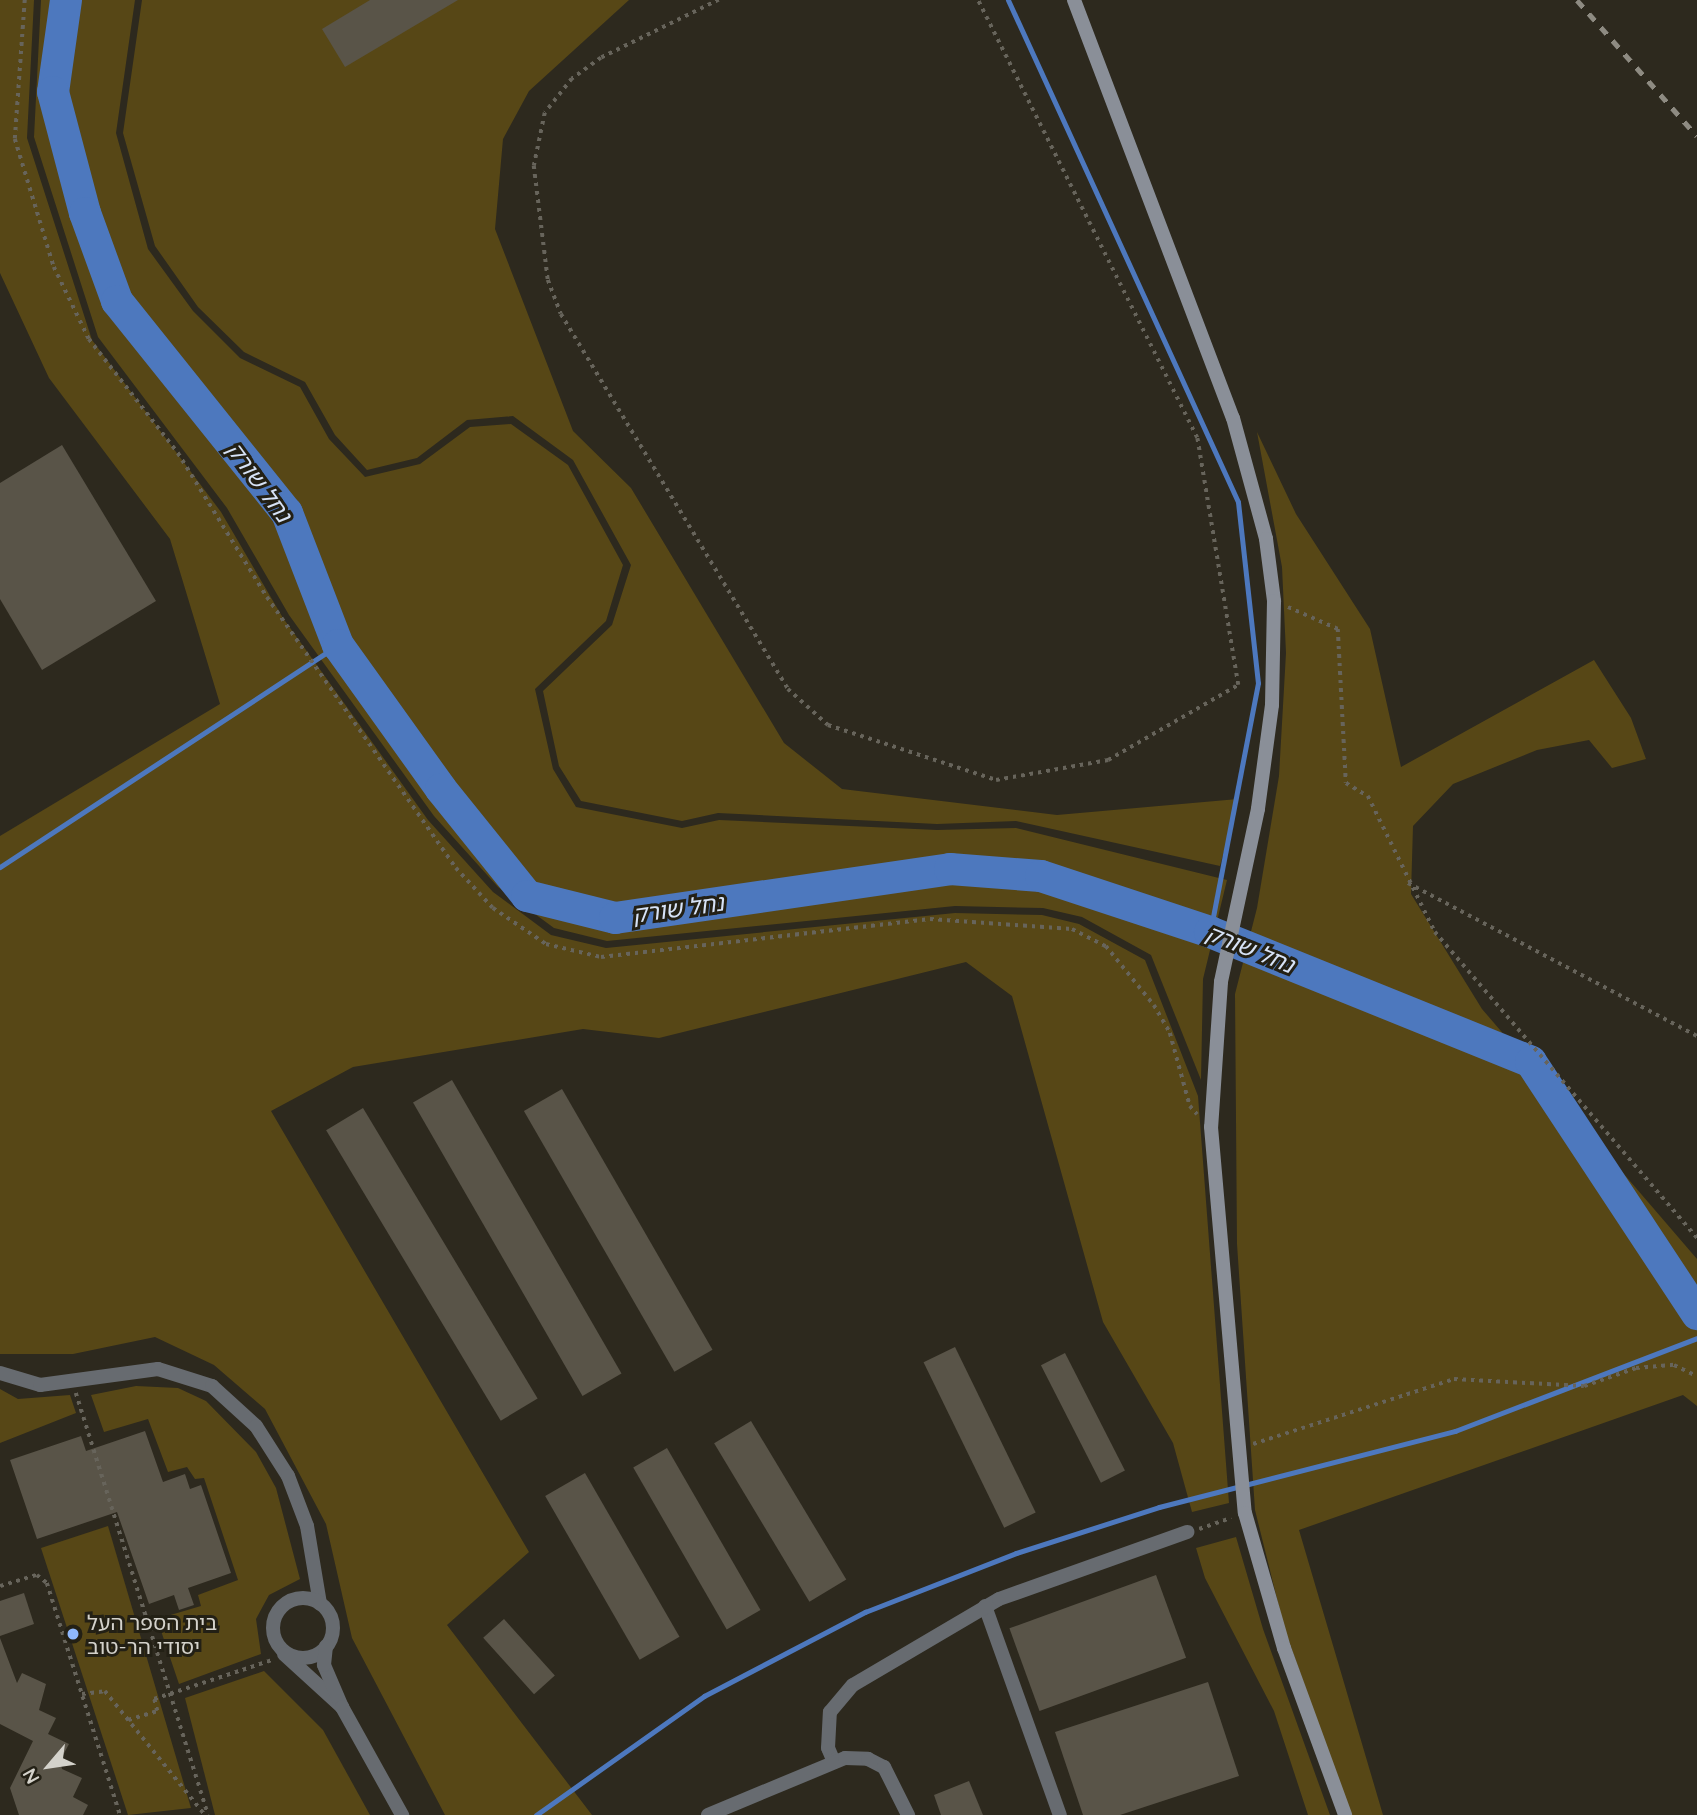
<!DOCTYPE html>
<html>
<head>
<meta charset="utf-8">
<style>
  body { margin:0 }
  #map { position:relative; width:1697px; height:1815px; overflow:hidden; background:#2d291e; font-family:Quicksand,"Noto Sans Hebrew",sans-serif }
  div>[style] { position:absolute }
  .green>* { inset:0; background:#574716 }
  .stream>* { height:5px; margin:-2.5px; padding:0 2.5px; transform-origin:2.5px; border-radius:2.5px; background:#4d78be }
  .river>* { height:32px; margin:-16px; padding:0 16px; transform-origin:16px; border-radius:16px; background:#4d78be }
  .building>* { inset:0; background:#595448; transform-origin:0 0 }
  .path>* { height:3.5px; margin-top:-1.75px; transform-origin:0; background:repeating-linear-gradient(90deg,#67645b 0 3.5px,transparent 0 8.5px) }
  .minor>* { height:14px; margin:-7px; padding:0 7px; transform-origin:7px; border-radius:7px; background:#676b70 }
  .minor>.ring { margin:-7px; padding:0; box-sizing:content-box; background:none; border:14px solid #676b70; border-radius:50% }
  .secondary>* { height:14px; margin:-7px; padding:0 7px; transform-origin:7px; border-radius:7px; background:#8a8f98 }
  .rail>* { height:5px; margin-top:-2.5px; transform-origin:0; background:repeating-linear-gradient(90deg,#8e8b82 0 9px,transparent 0 18px) }
  .dots>* { width:19px; height:19px; translate:-50% -50%; box-sizing:border-box; border:4px solid #232015; border-radius:50% }
  span { translate:-50% -50%; white-space:nowrap; text-align:center; line-height:1.15; -webkit-text-stroke:6px #232015; paint-order:stroke }
  .poi-label { font-size:21px; color:#d4d2cb }
  .left { translate:0 -50%; text-align:left }
  .water-label { font-size:23px; color:#d7e3f7; font-style:italic }
  .north { position:absolute; left:14px; top:1731px; width:70px; height:70px; -webkit-text-stroke:5px #232015; paint-order:stroke; rotate:241deg; font-size:19px; font-weight:700; line-height:28px; text-align:center; color:#d4d2cb }
  .north::after { content:''; display:block; margin:auto; width:24px; height:32px; background:#d4d2cb; clip-path:polygon(50% 0,100% 100%,50% 72%,0 100%) }
</style>
</head>
<body>
<div id="map">
  <div class="green">
    <div style="clip-path:polygon(0 0,34px 0,27px 138px,92px 340px,221px 512px,283px 618px,428px 820px,493px 892px,551px 935px,606px 948px,955px 913px,1042px 915px,1079px 924px,1145px 960px,1198px 1096px,1229px 1503px,1192px 1512px,1173px 1443px,1103px 1322px,1012px 996px,966px 962px,659px 1038px,583px 1029px,353px 1067px,271px 1111px,529px 1552px,447px 1625px,592px 1815px,445px 1815px,352px 1638px,326px 1524px,265px 1409px,214px 1365px,155px 1337px,73px 1354px,0 1354px,0 836px,220px 704px,170px 539px,49px 378px,0 273px)"></div>
    <div style="clip-path:polygon(41px 0,135px 0,116px 133px,148px 249px,193px 311px,240px 358px,300px 387px,329px 439px,365px 477px,420px 464px,470px 427px,511px 424px,568px 465px,623px 565px,606px 621px,535px 689px,553px 769px,576px 807px,682px 828px,719px 820px,937px 830px,1016px 828px,1227px 880px,1203px 979px,1201px 1080px,1151px 955px,1082px 917px,1043px 908px,955px 906px,607px 941px,554px 928px,498px 887px,434px 816px,289px 615px,227px 508px,98px 337px,34px 137px)"></div>
    <div style="clip-path:polygon(142px 0,629px 0,529px 91px,503px 139px,495px 229px,573px 431px,631px 488px,784px 743px,842px 789px,1057px 815px,1238px 799px,1220px 866px,1016px 821px,937px 824px,718px 813px,682px 821px,581px 801px,559px 766px,543px 691px,612px 625px,631px 565px,573px 460px,513px 416px,467px 420px,417px 458px,367px 470px,335px 435px,305px 382px,244px 352px,198px 307px,155px 246px,123px 133px)"></div>
    <div style="clip-path:polygon(1257px 432px,1296px 514px,1370px 629px,1401px 767px,1594px 660px,1631px 718px,1646px 759px,1612px 768px,1589px 740px,1537px 750px,1453px 784px,1413px 826px,1411px 894px,1482px 1009px,1697px 1259px,1697px 1406px,1683px 1395px,1299px 1530px,1383px 1815px,1350px 1815px,1284px 1627px,1255px 1510px,1237px 1244px,1235px 994px,1257px 908px,1279px 776px,1286px 653px,1282px 567px)"></div>
    <div style="clip-path:polygon(136px 1386px,178px 1388px,206px 1401px,256px 1452px,276px 1488px,300px 1579px,269px 1595px,263px 1606px,256px 1619px,261px 1654px,179px 1684px,157px 1619px,201px 1606px,198px 1595px,238px 1580px,204px 1478px,195px 1479px,187px 1467px,168px 1472px,148px 1419px,104px 1432px,91px 1395px)"></div>
    <div style="clip-path:polygon(0 1389px,18px 1399px,70px 1395px,76px 1413px,0 1443px)"></div>
    <div style="clip-path:polygon(108px 1526px,191px 1808px,128px 1815px,41px 1548px)"></div>
    <div style="clip-path:polygon(1236px 1537px,1263px 1629px,1330px 1815px,1308px 1815px,1274px 1711px,1205px 1578px,1196px 1548px)"></div>
    <div style="clip-path:polygon(264px 1671px,323px 1730px,370px 1815px,215px 1815px,185px 1698px)"></div>
  </div>
  <div class="stream">
    <div style="left:1008px;top:0;width:552px;rotate:65.38deg"></div>
    <div style="left:1238px;top:502px;width:182px;rotate:83.7deg"></div>
    <div style="left:1258px;top:683px;width:254px;rotate:100.9deg"></div>
    <div style="left:0;top:867px;width:404px;rotate:-33.3deg"></div>
    <div style="left:536px;top:1815px;width:206px;rotate:-35.3deg"></div>
    <div style="left:704px;top:1696px;width:182px;rotate:-27.6deg"></div>
    <div style="left:865px;top:1612px;width:162px;rotate:-21.3deg"></div>
    <div style="left:1016px;top:1553px;width:150px;rotate:-17.8deg"></div>
    <div style="left:1159px;top:1507px;width:306px;rotate:-14.4deg"></div>
    <div style="left:1455px;top:1431px;width:259px;rotate:-21deg"></div>
  </div>
  <div class="river">
    <div style="left:66px;top:0;width:93px;rotate:98deg"></div>
    <div style="left:53px;top:92px;width:125px;rotate:75.2deg"></div>
    <div style="left:85px;top:213px;width:94px;rotate:70deg"></div>
    <div style="left:117px;top:301px;width:272px;rotate:51.3deg"></div>
    <div style="left:287px;top:513px;width:142px;rotate:68.9deg"></div>
    <div style="left:338px;top:645px;width:177px;rotate:54.4deg"></div>
    <div style="left:441px;top:789px;width:137px;rotate:51.2deg"></div>
    <div style="left:527px;top:896px;width:91px;rotate:14deg"></div>
    <div style="left:615px;top:918px;width:339px;rotate:-8.3deg"></div>
    <div style="left:950px;top:869px;width:91px;rotate:4.4deg"></div>
    <div style="left:1041px;top:876px;width:178px;rotate:18.3deg"></div>
    <div style="left:1210px;top:932px;width:346px;rotate:22deg"></div>
    <div style="left:1531px;top:1062px;width:302px;rotate:56.6deg"></div>
  </div>
  <div class="building">
    <div style="clip-path:polygon(370px 0,458px 0,345px 67px,322px 29px)"></div>
    <div style="clip-path:polygon(62px 445px,156px 601px,42px 670px,0 599px,0 483px)"></div>
    <div style="left:452px;top:1080px;width:339px;height:45px;rotate:60deg"></div>
    <div style="left:562px;top:1089px;width:301px;height:44px;rotate:60deg"></div>
    <div style="left:363px;top:1108px;width:339px;height:43px;rotate:59deg"></div>
    <div style="left:955px;top:1347px;width:184px;height:35px;rotate:64deg"></div>
    <div style="left:1065px;top:1353px;width:132px;height:27px;rotate:63deg"></div>
    <div style="left:751px;top:1421px;width:185px;height:43px;rotate:59deg"></div>
    <div style="clip-path:polygon(145px 1431px,163px 1482px,185px 1474px,190px 1489px,201px 1485px,231px 1573px,188px 1588px,194px 1605px,179px 1610px,174px 1595px,149px 1604px,117px 1512px,37px 1539px,10px 1460px,81px 1436px,86px 1451px)"></div>
    <div style="left:667px;top:1448px;width:187px;height:39px;rotate:60deg"></div>
    <div style="left:585px;top:1473px;width:189px;height:46px;rotate:60deg"></div>
    <div style="left:1156px;top:1575px;width:88px;height:156px;rotate:70deg"></div>
    <div style="clip-path:polygon(24px 1593px,34px 1624px,0 1636px,0 1601px)"></div>
    <div style="left:504px;top:1619px;width:76px;height:28px;rotate:48deg"></div>
    <div style="clip-path:polygon(0 1638px,17px 1683px,22px 1673px,46px 1684px,39px 1710px,56px 1718px,48px 1734px,69px 1744px,60px 1761px,62px 1769px,82px 1778px,73px 1797px,88px 1805px,83px 1815px,19px 1815px,10px 1788px,33px 1741px,0 1724px)"></div>
    <div style="clip-path:polygon(1208px 1682px,1239px 1776px,1120px 1815px,1083px 1815px,1055px 1732px)"></div>
    <div style="clip-path:polygon(969px 1781px,983px 1815px,941px 1815px,934px 1795px)"></div>
  </div>
  <div class="path">
    <div style="left:25px;top:0;width:139px;rotate:94.1deg"></div>
    <div style="left:15px;top:139px;width:134px;rotate:73.1deg"></div>
    <div style="left:54px;top:267px;width:80px;rotate:64.1deg"></div>
    <div style="left:89px;top:339px;width:145px;rotate:52deg"></div>
    <div style="left:178px;top:453px;width:169px;rotate:58.3deg"></div>
    <div style="left:267px;top:597px;width:330px;rotate:55.1deg"></div>
    <div style="left:456px;top:868px;width:54px;rotate:47.2deg"></div>
    <div style="left:493px;top:908px;width:64px;rotate:34.2deg"></div>
    <div style="left:546px;top:944px;width:57px;rotate:13.3deg"></div>
    <div style="left:601px;top:957px;width:331px;rotate:-6.6deg"></div>
    <div style="left:930px;top:919px;width:142px;rotate:4deg"></div>
    <div style="left:1072px;top:929px;width:38px;rotate:27deg"></div>
    <div style="left:1106px;top:946px;width:76px;rotate:50.9deg"></div>
    <div style="left:1154px;top:1005px;width:32px;rotate:60deg"></div>
    <div style="left:1170px;top:1033px;width:76px;rotate:74.7deg"></div>
    <div style="left:1190px;top:1106px;width:11px;rotate:49deg"></div>
    <div style="left:719px;top:0;width:131px;rotate:153.8deg"></div>
    <div style="left:601px;top:58px;width:36px;rotate:144deg"></div>
    <div style="left:572px;top:79px;width:43px;rotate:128.5deg"></div>
    <div style="left:545px;top:113px;width:54px;rotate:101.7deg"></div>
    <div style="left:534px;top:166px;width:115px;rotate:83deg"></div>
    <div style="left:548px;top:280px;width:36px;rotate:69deg"></div>
    <div style="left:561px;top:314px;width:438px;rotate:58.8deg"></div>
    <div style="left:788px;top:689px;width:54px;rotate:42deg"></div>
    <div style="left:828px;top:725px;width:177px;rotate:18.1deg"></div>
    <div style="left:996px;top:780px;width:114px;rotate:-10.1deg"></div>
    <div style="left:1108px;top:760px;width:150px;rotate:-30deg"></div>
    <div style="left:1238px;top:685px;width:250px;rotate:-99.4deg"></div>
    <div style="left:1197px;top:438px;width:490px;rotate:-116.6deg"></div>
    <div style="left:1288px;top:607px;width:55px;rotate:23.7deg"></div>
    <div style="left:1338px;top:629px;width:154px;rotate:87deg"></div>
    <div style="left:1346px;top:783px;width:26px;rotate:31deg"></div>
    <div style="left:1368px;top:796px;width:152px;rotate:63.8deg"></div>
    <div style="left:1435px;top:932px;width:403px;rotate:49.4deg"></div>
    <div style="left:1408px;top:883px;width:327px;rotate:27.9deg"></div>
    <div style="left:76px;top:1393px;width:442px;rotate:72.6deg"></div>
    <div style="left:1253px;top:1444px;width:211px;rotate:-17.9deg"></div>
    <div style="left:1454px;top:1379px;width:130px;rotate:3.1deg"></div>
    <div style="left:1584px;top:1386px;width:55px;rotate:-19.1deg"></div>
    <div style="left:1636px;top:1368px;width:38px;rotate:-5deg"></div>
    <div style="left:1674px;top:1365px;width:25px;rotate:26deg"></div>
    <div style="left:1199px;top:1529px;width:34px;rotate:-19deg"></div>
    <div style="left:0;top:1586px;width:39px;rotate:-17deg"></div>
    <div style="left:37px;top:1575px;width:13px;rotate:39deg"></div>
    <div style="left:47px;top:1583px;width:243px;rotate:72.5deg"></div>
    <div style="left:82px;top:1694px;width:23px;rotate:-7deg"></div>
    <div style="left:105px;top:1691px;width:159px;rotate:51.1deg"></div>
    <div style="left:128px;top:1720px;width:30px;rotate:-17deg"></div>
    <div style="left:157px;top:1711px;width:12px;rotate:-104deg"></div>
    <div style="left:154px;top:1699px;width:124px;rotate:-18.3deg"></div>
  </div>
  <div class="minor">
    <div style="left:0;top:1373px;width:42px;rotate:16.7deg"></div>
    <div style="left:40px;top:1385px;width:119px;rotate:-7.7deg"></div>
    <div style="left:158px;top:1369px;width:57px;rotate:17.5deg"></div>
    <div style="left:212px;top:1386px;width:59px;rotate:42.3deg"></div>
    <div style="left:256px;top:1426px;width:59px;rotate:57.4deg"></div>
    <div style="left:288px;top:1476px;width:53px;rotate:69.2deg"></div>
    <div style="left:307px;top:1526px;width:79px;rotate:80.5deg"></div>
    <div class="ring" style="left:273px;top:1598px;width:46px;height:46px"></div>
    <div style="left:985px;top:1606px;width:222px;rotate:70.3deg"></div>
    <div style="left:284px;top:1654px;width:79px;rotate:42.4deg"></div>
    <div style="left:342px;top:1707px;width:46px;rotate:-113.2deg"></div>
    <div style="left:324px;top:1665px;width:19px;rotate:-84deg"></div>
    <div style="left:342px;top:1707px;width:124px;rotate:60.9deg"></div>
    <div style="left:834px;top:1762px;width:15px;rotate:-113deg"></div>
    <div style="left:828px;top:1748px;width:36px;rotate:-87deg"></div>
    <div style="left:830px;top:1712px;width:35px;rotate:-50deg"></div>
    <div style="left:853px;top:1685px;width:169px;rotate:-30.5deg"></div>
    <div style="left:999px;top:1599px;width:200px;rotate:-19.6deg"></div>
    <div style="left:708px;top:1815px;width:148px;rotate:-22.6deg"></div>
    <div style="left:845px;top:1758px;width:23px;rotate:2deg"></div>
    <div style="left:868px;top:1759px;width:18px;rotate:27deg"></div>
    <div style="left:884px;top:1767px;width:54px;rotate:63.4deg"></div>
  </div>
  <div class="secondary">
    <div style="left:1074px;top:0;width:447px;rotate:69.2deg"></div>
    <div style="left:1233px;top:418px;width:125px;rotate:74.7deg"></div>
    <div style="left:1266px;top:539px;width:63px;rotate:82.6deg"></div>
    <div style="left:1274px;top:601px;width:104px;rotate:91.1deg"></div>
    <div style="left:1272px;top:705px;width:105px;rotate:97.7deg"></div>
    <div style="left:1258px;top:809px;width:177px;rotate:102.1deg"></div>
    <div style="left:1221px;top:982px;width:145px;rotate:93.9deg"></div>
    <div style="left:1211px;top:1127px;width:387px;rotate:85deg"></div>
    <div style="left:1245px;top:1513px;width:141px;rotate:73.9deg"></div>
    <div style="left:1284px;top:1648px;width:178px;rotate:69.9deg"></div>
  </div>
  <div class="rail">
    <div style="left:1577px;top:0;width:181px;rotate:48.6deg"></div>
  </div>
  <div class="dots">
    <div style="left:73px;top:1634px;background:#8fb8fd"></div>
  </div>
  <div class="poi-label">
    <span class="left" style="left:87px;top:1634px">בית הספר העל<br>יסודי הר-טוב</span>
  </div>
  <div class="water-label">
    <span style="left:259px;top:482px;rotate:54deg">נחל שורק</span>
    <span style="left:678px;top:909px;rotate:-8deg">נחל שורק</span>
    <span style="left:1250px;top:949px;rotate:22deg">נחל שורק</span>
  </div>
  <div class="north">N</div>
</div>
</body>
</html>
